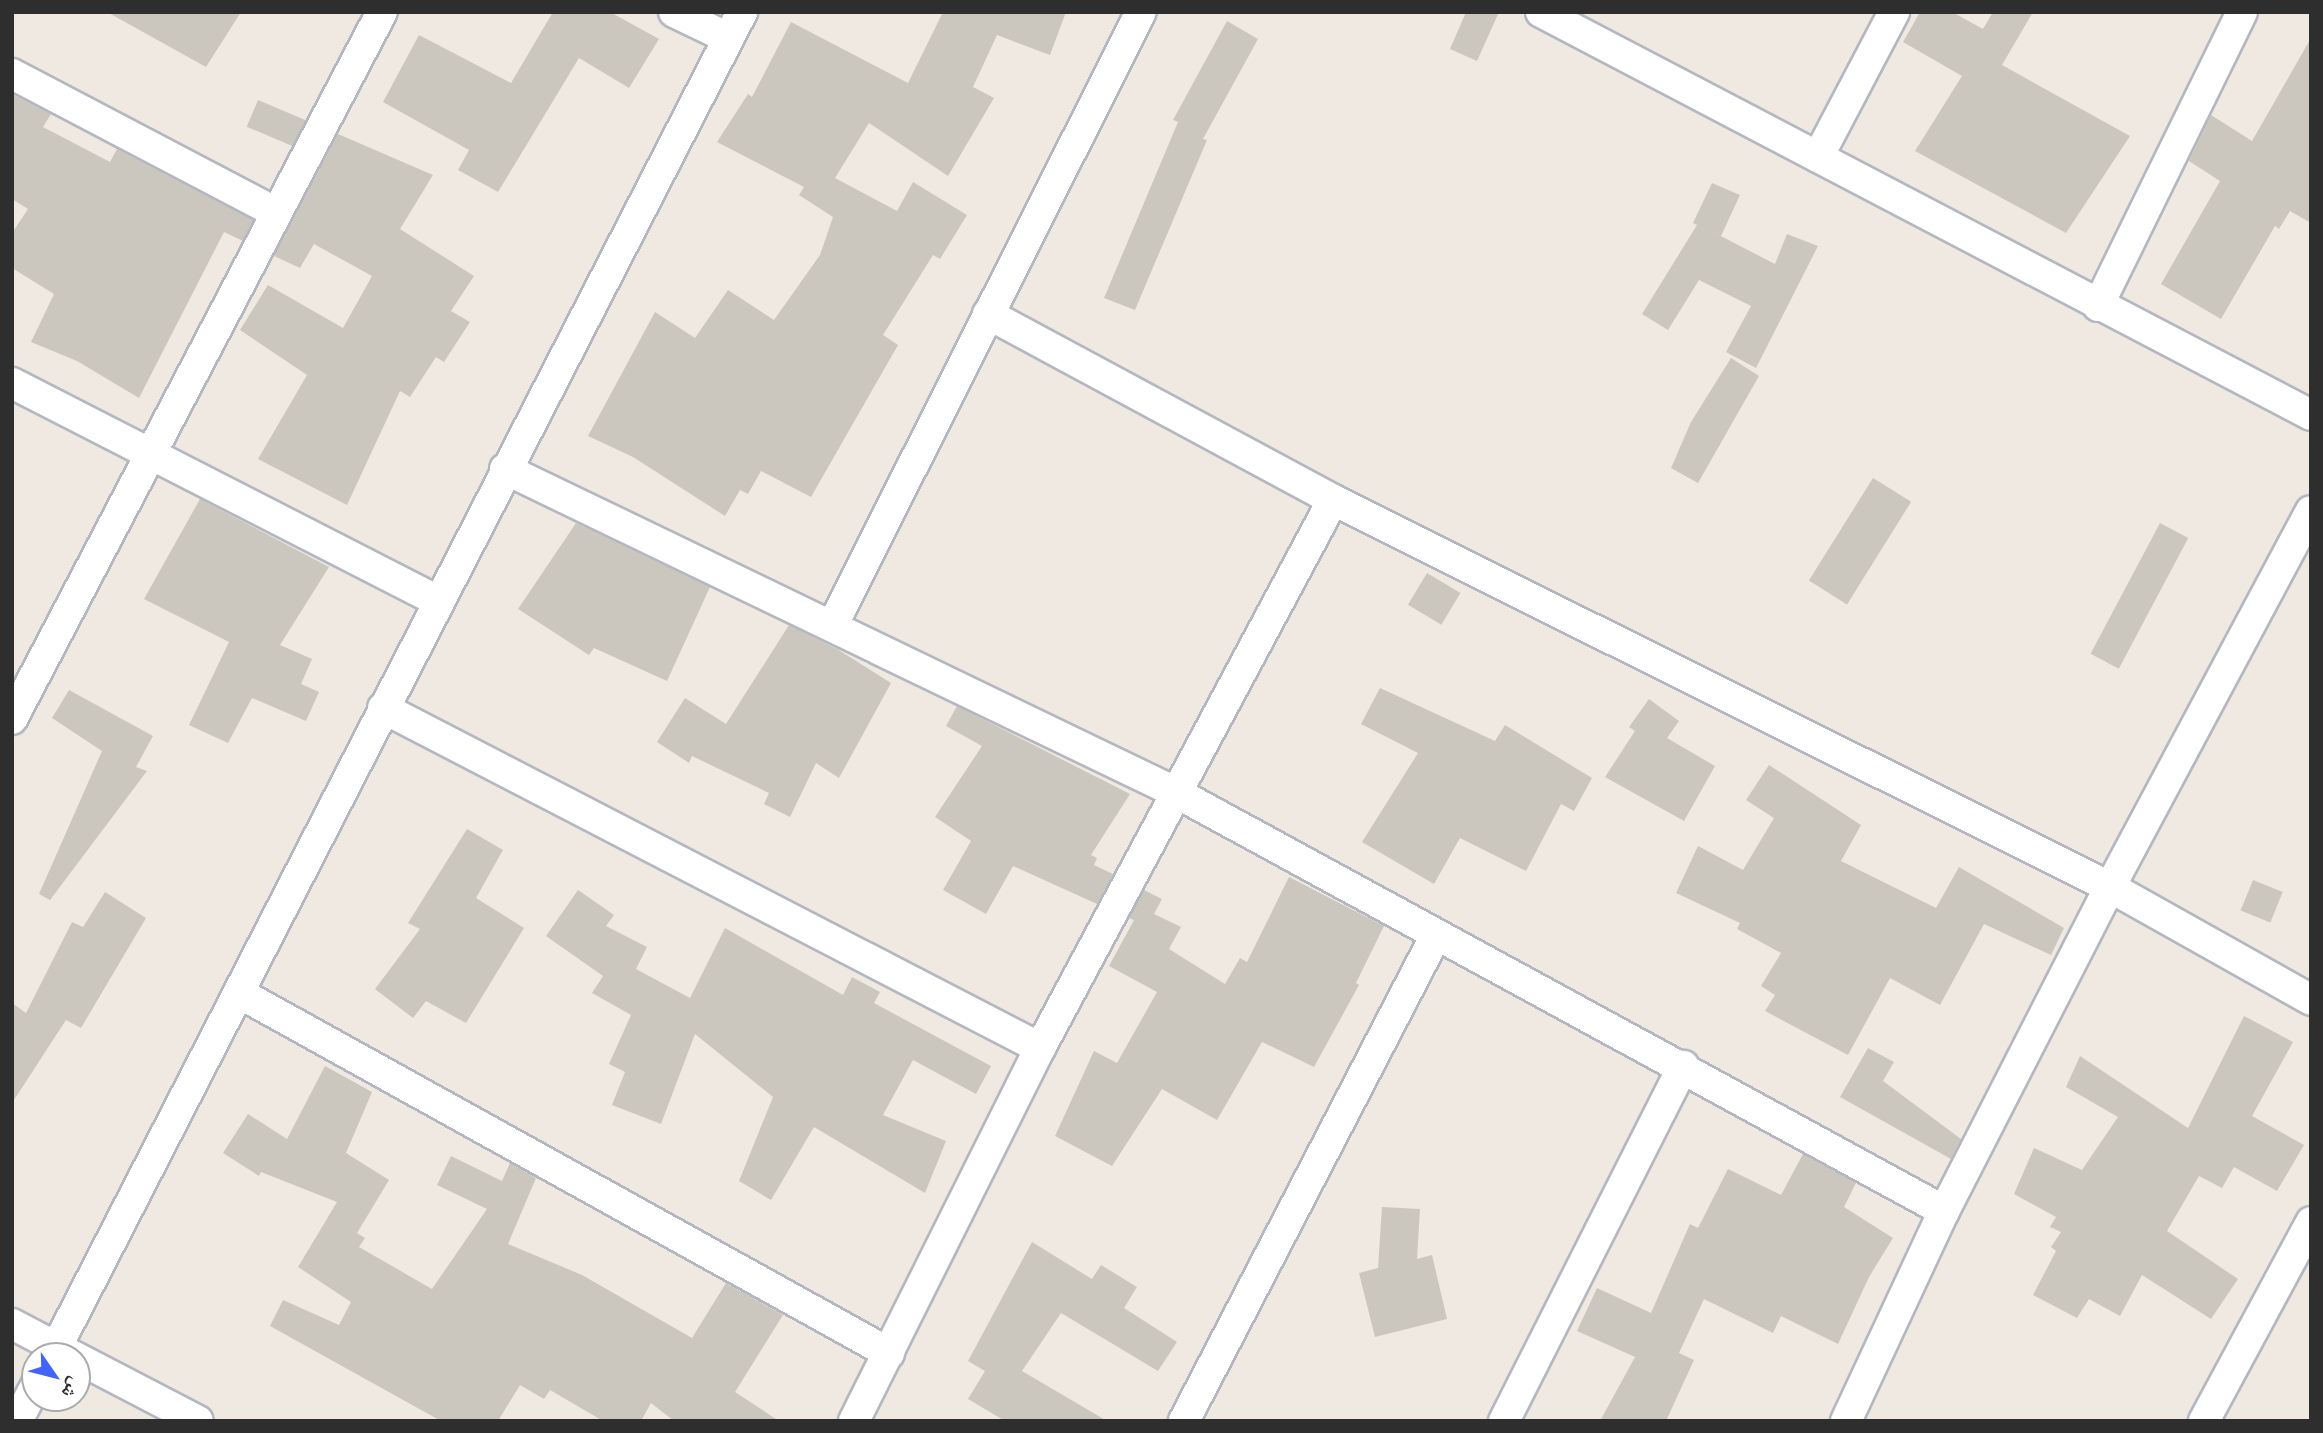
<!DOCTYPE html>
<html>
<head>
<meta charset="utf-8">
<style>
  body { margin:0 }
  #map { position:relative; width:2323px; height:1433px; overflow:hidden; background:#efe9e1; font-family:Montserrat,"Noto Naskh Arabic",sans-serif }
  div>[style] { position:absolute }
  .building>* { inset:0; background:#cbc7bf; transform-origin:0 0 }
  .roads { filter:drop-shadow(2px 0 #b4b7c1) drop-shadow(-2px 0 #b4b7c1) drop-shadow(0 2px #b4b7c1) drop-shadow(0 -2px #b4b7c1) }
  .minor>* { height:30px; margin:-15px; padding:0 15px; transform-origin:15px; border-radius:15px; background:#fff }
  span { translate:-50% -50%; white-space:nowrap; text-align:center; line-height:1.15; -webkit-text-stroke:5px #fff; paint-order:stroke }
  .frame { position:absolute; inset:0; border:14px solid #2e2e2e; pointer-events:none }
  .north { position:absolute; left:21px; top:1342px; width:70px; height:70px; box-sizing:border-box; background:#fff; border:2px solid #ababab; border-radius:50%; rotate:125deg; font-size:19px; font-weight:700; line-height:28px; text-align:center; color:#2e2e2e }
  .north::after { content:''; display:block; margin:auto; width:24px; height:32px; background:#4264fb; clip-path:polygon(50% 0,100% 100%,50% 72%,0 100%) }
</style>
</head>
<body>
<div id="map">
  <div class="building">
    <div style="clip-path:polygon(107px 12px,241px 12px,206px 67px)"></div>
    <div style="clip-path:polygon(553px 12px,610px 12px,659px 39px,629px 88px,579px 58px,498px 192px,458px 170px,469px 150px,383px 102px,419px 35px,511px 83px)"></div>
    <div style="clip-path:polygon(943px 12px,1066px 12px,1050px 55px,997px 35px,973px 87px,994px 98px,948px 176px,869px 123px,835px 178px,897px 211px,913px 182px,967px 215px,940px 259px,933px 255px,883px 335px,898px 345px,811px 497px,761px 471px,748px 494px,740px 490px,725px 516px,633px 457px,588px 436px,655px 312px,695px 338px,728px 290px,774px 320px,820px 255px,833px 217px,799px 195px,804px 187px,717px 142px,748px 94px,752px 97px,791px 22px,908px 83px)"></div>
    <div style="clip-path:polygon(1466px 12px,1499px 12px,1477px 61px,1450px 49px)"></div>
    <div style="clip-path:polygon(1920px 12px,1952px 12px,1983px 29px,1993px 12px,2033px 12px,2002px 65px,2130px 136px,2066px 233px,1915px 151px,1962px 76px,1903px 42px)"></div>
    <div style="clip-path:polygon(1227px 21px,1258px 39px,1203px 139px,1207px 140px,1135px 310px,1104px 298px,1178px 122px,1173px 120px)"></div>
    <div style="clip-path:polygon(2311px 38px,2311px 223px,2290px 211px,2279px 229px,2275px 226px,2221px 319px,2161px 284px,2220px 181px,2189px 161px,2211px 115px,2252px 141px)"></div>
    <div style="clip-path:polygon(12px 94px,51px 114px,43px 127px,110px 162px,117px 149px,253px 220px,243px 241px,224px 232px,139px 398px,77px 361px,31px 342px,54px 294px,12px 268px,12px 233px,28px 209px,12px 199px)"></div>
    <div style="left:258px;top:100px;width:52px;height:29px;rotate:23deg"></div>
    <div style="clip-path:polygon(338px 134px,433px 175px,400px 229px,474px 276px,451px 311px,470px 322px,444px 362px,436px 357px,410px 397px,400px 391px,347px 505px,258px 459px,307px 375px,240px 330px,268px 285px,343px 328px,372px 276px,314px 244px,300px 268px,274px 256px)"></div>
    <div style="clip-path:polygon(1712px 183px,1740px 195px,1721px 236px,1711px 231px,1775px 264px,1787px 234px,1818px 246px,1756px 368px,1726px 352px,1751px 306px,1699px 280px,1668px 330px,1642px 314px,1697px 225px,1693px 223px)"></div>
    <div style="clip-path:polygon(1731px 358px,1759px 376px,1698px 483px,1671px 468px,1691px 422px)"></div>
    <div style="left:1873px;top:478px;width:45px;height:121px;rotate:32deg"></div>
    <div style="clip-path:polygon(200px 499px,329px 567px,280px 645px,312px 659px,301px 684px,319px 692px,306px 721px,252px 698px,228px 743px,189px 725px,229px 642px,144px 599px)"></div>
    <div style="clip-path:polygon(576px 523px,710px 587px,667px 681px,594px 648px,589px 655px,518px 609px)"></div>
    <div style="left:2160px;top:523px;width:32px;height:148px;rotate:28deg"></div>
    <div style="left:1427px;top:573px;width:39px;height:37px;rotate:31deg"></div>
    <div style="clip-path:polygon(789px 625px,837px 649px,891px 683px,839px 778px,816px 763px,790px 817px,764px 804px,769px 793px,692px 756px,689px 763px,657px 742px,685px 698px,726px 724px)"></div>
    <div style="clip-path:polygon(1380px 688px,1495px 741px,1505px 725px,1592px 778px,1574px 811px,1561px 804px,1526px 871px,1460px 838px,1434px 884px,1362px 842px,1418px 753px,1361px 724px)"></div>
    <div style="clip-path:polygon(69px 690px,153px 736px,136px 767px,147px 771px,50px 900px,39px 894px,102px 751px,52px 718px)"></div>
    <div style="clip-path:polygon(1649px 699px,1679px 721px,1667px 738px,1715px 766px,1684px 821px,1605px 777px,1635px 731px,1629px 727px)"></div>
    <div style="clip-path:polygon(957px 706px,1130px 794px,1091px 855px,1097px 858px,1094px 865px,1113px 874px,1097px 904px,1013px 866px,986px 914px,943px 890px,971px 841px,935px 817px,982px 746px,946px 726px)"></div>
    <div style="clip-path:polygon(1769px 765px,1861px 825px,1841px 861px,1936px 908px,1959px 867px,2064px 928px,2051px 955px,1984px 924px,1940px 1005px,1890px 978px,1848px 1055px,1765px 1011px,1775px 995px,1761px 986px,1781px 953px,1737px 929px,1740px 923px,1676px 893px,1698px 846px,1743px 870px,1774px 818px,1746px 800px)"></div>
    <div style="clip-path:polygon(467px 829px,503px 850px,476px 898px,524px 928px,466px 1023px,426px 1001px,413px 1018px,375px 989px,420px 929px,408px 923px)"></div>
    <div style="clip-path:polygon(1289px 877px,1384px 926px,1356px 983px,1359px 985px,1314px 1067px,1262px 1042px,1217px 1120px,1162px 1089px,1112px 1166px,1055px 1136px,1094px 1051px,1117px 1063px,1157px 992px,1109px 966px,1134px 920px,1129px 918px,1144px 890px,1162px 899px,1154px 914px,1181px 927px,1169px 949px,1225px 984px,1240px 958px,1247px 962px)"></div>
    <div style="left:2253px;top:880px;width:32px;height:33px;rotate:22deg"></div>
    <div style="clip-path:polygon(578px 890px,614px 915px,606px 926px,647px 947px,636px 969px,690px 998px,725px 928px,843px 995px,852px 977px,880px 992px,874px 1003px,991px 1066px,976px 1094px,913px 1060px,883px 1115px,946px 1141px,925px 1193px,814px 1127px,771px 1200px,739px 1181px,773px 1097px,695px 1034px,661px 1124px,612px 1105px,625px 1072px,609px 1064px,631px 1015px,592px 993px,603px 976px,546px 936px)"></div>
    <div style="clip-path:polygon(105px 892px,146px 918px,81px 1028px,66px 1020px,12px 1103px,12px 1003px,26px 1013px,72px 922px,83px 927px)"></div>
    <div style="clip-path:polygon(2244px 1016px,2293px 1042px,2252px 1116px,2304px 1145px,2277px 1191px,2234px 1167px,2222px 1188px,2199px 1176px,2167px 1231px,2238px 1279px,2211px 1319px,2142px 1275px,2120px 1316px,2089px 1299px,2077px 1318px,2033px 1295px,2056px 1251px,2051px 1247px,2061px 1232px,2050px 1227px,2056px 1217px,2014px 1194px,2034px 1148px,2082px 1170px,2118px 1117px,2066px 1087px,2080px 1056px,2188px 1128px)"></div>
    <div style="clip-path:polygon(1868px 1048px,1894px 1062px,1883px 1081px,1961px 1139px,1951px 1159px,1840px 1097px)"></div>
    <div style="clip-path:polygon(325px 1066px,372px 1092px,346px 1153px,389px 1180px,357px 1233px,365px 1238px,359px 1247px,432px 1289px,487px 1209px,437px 1185px,451px 1156px,502px 1181px,510px 1163px,536px 1178px,508px 1244px,582px 1275px,692px 1338px,726px 1283px,783px 1315px,735px 1392px,779px 1421px,674px 1421px,651px 1403px,641px 1421px,603px 1421px,550px 1390px,544px 1399px,520px 1385px,498px 1421px,441px 1421px,270px 1326px,283px 1300px,339px 1325px,351px 1302px,298px 1267px,337px 1202px,261px 1172px,259px 1176px,223px 1153px,248px 1114px,287px 1139px)"></div>
    <div style="clip-path:polygon(1803px 1154px,1856px 1183px,1844px 1207px,1893px 1238px,1869px 1277px,1838px 1344px,1781px 1316px,1773px 1333px,1704px 1299px,1679px 1353px,1694px 1360px,1666px 1421px,1600px 1421px,1635px 1357px,1577px 1331px,1597px 1288px,1651px 1313px,1690px 1224px,1698px 1228px,1728px 1169px,1781px 1195px)"></div>
    <div style="clip-path:polygon(1382px 1207px,1420px 1209px,1417px 1259px,1432px 1255px,1447px 1319px,1375px 1337px,1359px 1273px,1378px 1268px)"></div>
    <div style="clip-path:polygon(1032px 1242px,1092px 1279px,1101px 1265px,1137px 1287px,1124px 1308px,1177px 1342px,1158px 1371px,1061px 1313px,1022px 1371px,1107px 1421px,1005px 1421px,968px 1399px,985px 1371px,968px 1361px)"></div>
  </div>
  <div class="roads">
    <div class="minor">
      <div style="left:674px;top:12px;width:60px;rotate:25.7deg"></div>
      <div style="left:1541px;top:12px;width:869px;rotate:27.63deg"></div>
      <div style="left:12px;top:74px;width:297px;rotate:27.7deg"></div>
      <div style="left:1818px;top:157px;width:164px;rotate:-62.3deg"></div>
      <div style="left:2098px;top:306px;width:327px;rotate:-63.9deg"></div>
      <div style="left:988px;top:314px;width:392px;rotate:28.3deg"></div>
      <div style="left:1333px;top:500px;width:868px;rotate:26.48deg"></div>
      <div style="left:2110px;top:887px;width:231px;rotate:29.3deg"></div>
      <div style="left:12px;top:383px;width:479px;rotate:27.1deg"></div>
      <div style="left:505px;top:469px;width:744px;rotate:25.74deg"></div>
      <div style="left:1175px;top:792px;width:876px;rotate:28.58deg"></div>
      <div style="left:832px;top:626px;width:687px;rotate:-63.29deg"></div>
      <div style="left:383px;top:708px;width:740px;rotate:27.36deg"></div>
      <div style="left:12px;top:719px;width:798px;rotate:-62.38deg"></div>
      <div style="left:241px;top:994px;width:741px;rotate:28.99deg"></div>
      <div style="left:12px;top:1324px;width:69px;rotate:27.7deg"></div>
      <div style="left:52px;top:1356px;width:1511px;rotate:-62.82deg"></div>
      <div style="left:77px;top:1358px;width:136px;rotate:27.5deg"></div>
      <div style="left:17px;top:1421px;width:38px;rotate:-62deg"></div>
      <div style="left:854px;top:1421px;width:417px;rotate:-63.5deg"></div>
      <div style="left:1040px;top:1048px;width:621px;rotate:-61.87deg"></div>
      <div style="left:1184px;top:1421px;width:547px;rotate:-62.59deg"></div>
      <div style="left:1504px;top:1421px;width:398px;rotate:-63.2deg"></div>
      <div style="left:1846px;top:1421px;width:232px;rotate:-65deg"></div>
      <div style="left:1944px;top:1211px;width:364px;rotate:-62.9deg"></div>
      <div style="left:2110px;top:887px;width:426px;rotate:-61.9deg"></div>
      <div style="left:2204px;top:1421px;width:226px;rotate:-61.7deg"></div>
    </div>
  </div>
  <div class="frame"></div>
  <div class="north">ش</div>
</div>
</body>
</html>
